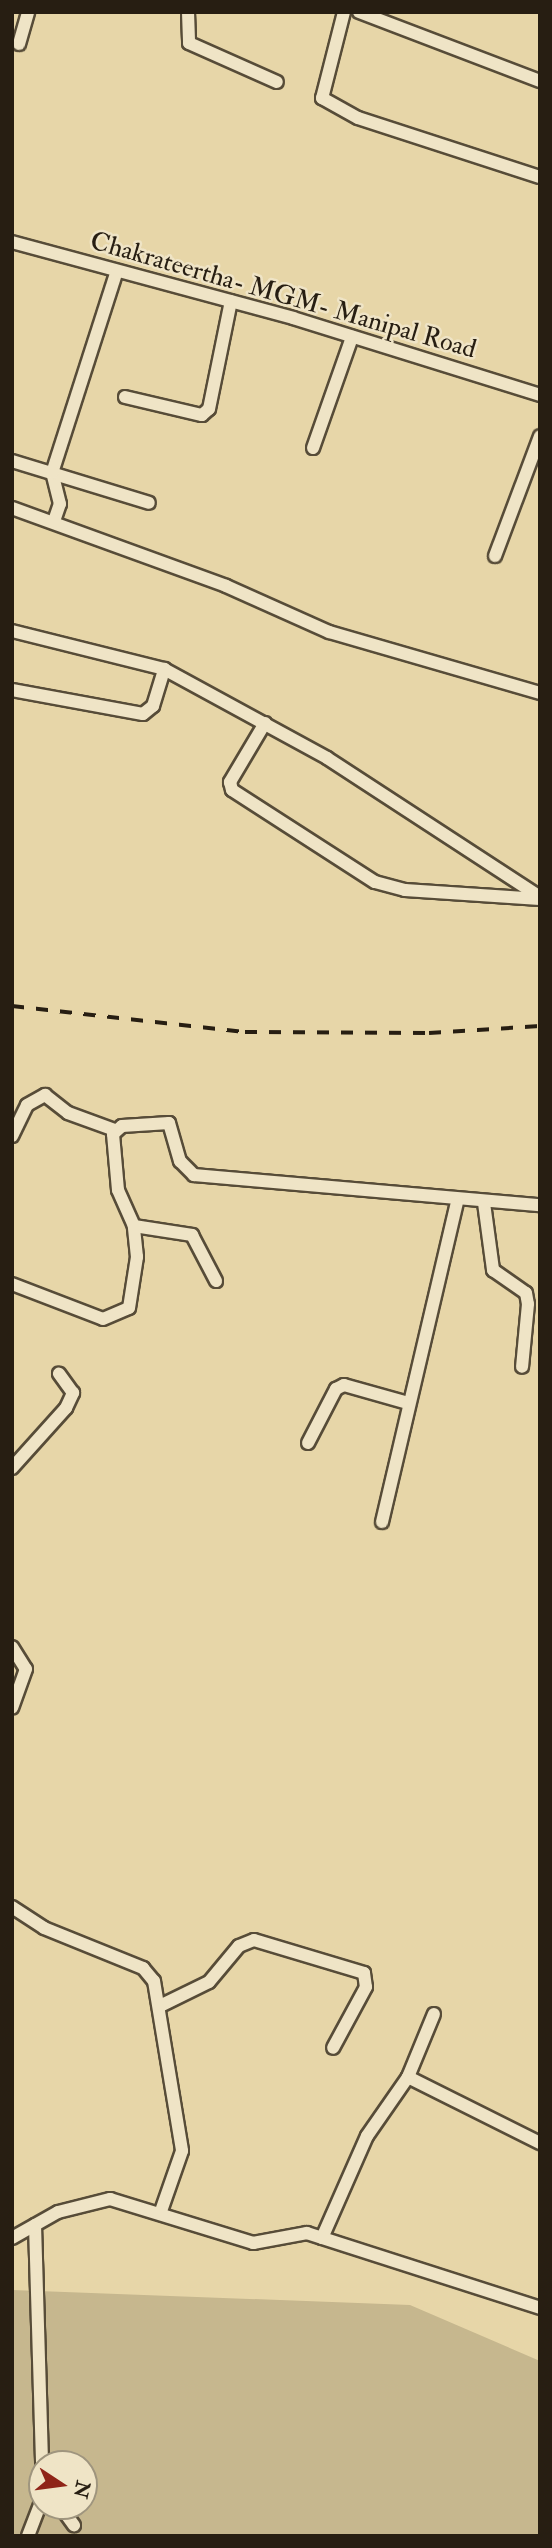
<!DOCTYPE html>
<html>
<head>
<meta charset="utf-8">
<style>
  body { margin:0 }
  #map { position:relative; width:552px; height:2548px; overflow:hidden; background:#e7d6a8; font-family:"IM FELL Double Pica",serif }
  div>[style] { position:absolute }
  .green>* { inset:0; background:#c6b78e }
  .roads { filter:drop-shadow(2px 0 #574c38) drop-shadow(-2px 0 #574c38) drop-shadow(0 2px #574c38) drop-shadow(0 -2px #574c38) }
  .minor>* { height:12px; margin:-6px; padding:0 6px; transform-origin:6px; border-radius:6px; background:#efe4c6 }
  .rail>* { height:3.5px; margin-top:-1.75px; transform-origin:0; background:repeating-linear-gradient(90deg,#271e12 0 12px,transparent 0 24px) }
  span { translate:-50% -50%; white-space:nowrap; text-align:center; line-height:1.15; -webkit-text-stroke:5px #efe4c6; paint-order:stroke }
  .street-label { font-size:26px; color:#271e12 }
  .frame { position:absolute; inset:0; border:14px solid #271e12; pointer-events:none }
  .north { position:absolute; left:28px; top:2450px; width:70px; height:70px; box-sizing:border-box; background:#efe4c6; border:2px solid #9f957e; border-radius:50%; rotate:103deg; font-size:19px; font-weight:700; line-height:28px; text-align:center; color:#271e12 }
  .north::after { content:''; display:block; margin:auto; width:24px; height:32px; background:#8f2418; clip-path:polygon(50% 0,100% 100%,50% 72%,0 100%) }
</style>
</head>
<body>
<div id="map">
  <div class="green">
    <div style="clip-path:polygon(evenodd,12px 2290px,410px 2305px,540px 2361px,540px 2536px,12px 2536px,12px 2290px,42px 2464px,84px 2464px,84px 2506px,42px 2506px,42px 2464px)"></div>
  </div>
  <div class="roads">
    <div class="minor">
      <div style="left:188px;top:12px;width:31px;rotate:88deg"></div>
      <div style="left:189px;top:43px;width:96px;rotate:23.9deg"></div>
      <div style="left:344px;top:12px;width:89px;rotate:104.3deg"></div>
      <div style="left:322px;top:98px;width:41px;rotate:29.1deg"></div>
      <div style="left:358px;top:118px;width:191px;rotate:18deg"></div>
      <div style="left:359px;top:12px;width:194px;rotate:20.9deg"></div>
      <div style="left:19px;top:44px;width:33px;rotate:-74deg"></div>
      <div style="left:12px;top:242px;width:291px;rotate:15.1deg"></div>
      <div style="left:293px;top:318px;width:259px;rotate:17.3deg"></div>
      <div style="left:125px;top:397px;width:79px;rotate:13.2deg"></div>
      <div style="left:202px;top:415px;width:9px;rotate:-41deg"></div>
      <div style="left:209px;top:409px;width:110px;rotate:-78.5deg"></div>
      <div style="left:313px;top:448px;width:118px;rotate:-70.6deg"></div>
      <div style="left:12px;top:461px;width:143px;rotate:17deg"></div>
      <div style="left:12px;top:508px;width:228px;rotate:20deg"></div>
      <div style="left:226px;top:586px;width:113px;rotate:24.1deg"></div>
      <div style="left:329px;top:632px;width:220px;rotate:16.1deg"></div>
      <div style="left:54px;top:521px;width:18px;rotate:-71deg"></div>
      <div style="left:60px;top:504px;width:32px;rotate:-104deg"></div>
      <div style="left:52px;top:473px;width:212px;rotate:-72.2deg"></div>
      <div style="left:495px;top:556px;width:128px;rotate:-69.4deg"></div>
      <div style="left:12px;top:631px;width:157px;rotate:14deg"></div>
      <div style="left:164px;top:669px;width:186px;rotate:28.6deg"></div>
      <div style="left:327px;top:758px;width:254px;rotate:33.1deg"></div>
      <div style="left:12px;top:690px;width:133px;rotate:10.4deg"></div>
      <div style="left:143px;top:714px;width:13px;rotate:-39deg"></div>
      <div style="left:153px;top:706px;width:39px;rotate:-73deg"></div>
      <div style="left:265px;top:723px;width:69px;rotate:120.7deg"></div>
      <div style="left:230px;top:782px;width:8px;rotate:76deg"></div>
      <div style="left:232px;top:790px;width:170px;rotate:32.8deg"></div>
      <div style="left:375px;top:882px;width:31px;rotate:15deg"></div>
      <div style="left:405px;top:890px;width:135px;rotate:3.8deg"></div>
      <div style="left:12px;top:1136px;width:34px;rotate:-64deg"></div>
      <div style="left:27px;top:1105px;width:21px;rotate:-29deg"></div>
      <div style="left:45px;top:1095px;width:29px;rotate:38deg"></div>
      <div style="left:68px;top:1113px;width:50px;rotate:19.9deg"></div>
      <div style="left:484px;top:1203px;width:68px;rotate:82.3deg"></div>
      <div style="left:493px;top:1270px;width:40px;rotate:34.9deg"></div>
      <div style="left:526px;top:1293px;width:11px;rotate:80deg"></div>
      <div style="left:528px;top:1304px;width:63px;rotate:95.4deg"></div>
      <div style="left:134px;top:1226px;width:59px;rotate:8.8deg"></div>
      <div style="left:192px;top:1235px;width:52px;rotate:62.4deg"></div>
      <div style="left:12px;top:1284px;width:97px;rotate:21deg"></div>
      <div style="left:103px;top:1319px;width:28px;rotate:-23deg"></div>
      <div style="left:129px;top:1308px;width:52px;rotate:-81.1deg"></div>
      <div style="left:137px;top:1257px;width:31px;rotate:-96deg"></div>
      <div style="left:134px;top:1226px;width:39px;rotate:-114deg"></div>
      <div style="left:118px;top:1190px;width:56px;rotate:-95.1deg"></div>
      <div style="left:113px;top:1134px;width:12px;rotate:-42deg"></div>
      <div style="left:122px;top:1126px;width:47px;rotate:-3.7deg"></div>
      <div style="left:169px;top:1123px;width:40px;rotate:74deg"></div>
      <div style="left:180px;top:1161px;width:20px;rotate:45deg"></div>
      <div style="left:194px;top:1175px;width:347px;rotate:5deg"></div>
      <div style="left:308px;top:1443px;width:61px;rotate:-62.6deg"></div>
      <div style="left:336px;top:1389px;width:9px;rotate:-27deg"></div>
      <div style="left:344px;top:1385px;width:66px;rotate:15.7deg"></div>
      <div style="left:12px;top:1468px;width:81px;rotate:-48deg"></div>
      <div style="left:66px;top:1408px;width:17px;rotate:-65deg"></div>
      <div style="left:73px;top:1393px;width:24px;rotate:-126deg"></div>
      <div style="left:382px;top:1522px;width:329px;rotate:-76.8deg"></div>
      <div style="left:12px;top:1647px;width:26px;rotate:58deg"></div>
      <div style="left:26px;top:1669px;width:41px;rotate:109.7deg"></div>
      <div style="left:12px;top:1907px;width:38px;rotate:33deg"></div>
      <div style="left:44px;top:1928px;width:107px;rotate:22deg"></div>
      <div style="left:143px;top:1968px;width:17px;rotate:50deg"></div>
      <div style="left:154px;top:1981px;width:172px;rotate:80.6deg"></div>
      <div style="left:182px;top:2151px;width:64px;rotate:109.3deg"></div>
      <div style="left:162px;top:2005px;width:52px;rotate:-26.1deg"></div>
      <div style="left:209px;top:1982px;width:47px;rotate:-50.2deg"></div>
      <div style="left:239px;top:1946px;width:16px;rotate:-22deg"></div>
      <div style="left:254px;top:1940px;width:115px;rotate:16.7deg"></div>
      <div style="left:364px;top:1973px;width:14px;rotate:82deg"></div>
      <div style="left:366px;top:1987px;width:69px;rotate:118.4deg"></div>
      <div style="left:408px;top:2077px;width:148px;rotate:26.6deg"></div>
      <div style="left:35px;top:2225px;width:239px;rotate:88.3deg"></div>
      <div style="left:12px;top:2238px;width:53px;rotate:-29.5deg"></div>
      <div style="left:58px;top:2212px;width:54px;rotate:-14deg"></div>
      <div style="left:110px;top:2199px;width:150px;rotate:17.1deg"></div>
      <div style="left:253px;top:2243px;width:55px;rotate:-10.5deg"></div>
      <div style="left:307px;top:2233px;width:245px;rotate:17.8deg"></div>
      <div style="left:322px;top:2238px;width:111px;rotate:-66.2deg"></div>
      <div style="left:367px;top:2136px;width:72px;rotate:-55.2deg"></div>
      <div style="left:408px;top:2077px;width:68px;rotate:-67.6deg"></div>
      <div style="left:60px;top:2506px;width:24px;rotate:54deg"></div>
      <div style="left:28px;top:2536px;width:39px;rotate:-69deg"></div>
    </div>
  </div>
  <div class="rail">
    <div style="left:12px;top:1006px;width:234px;rotate:6.4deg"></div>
    <div style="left:245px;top:1032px;width:184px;rotate:0.3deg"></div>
    <div style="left:429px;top:1033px;width:111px;rotate:-3.6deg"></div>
  </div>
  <div class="street-label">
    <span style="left:283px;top:296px;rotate:16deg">Chakrateertha- MGM- Manipal Road</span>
  </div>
  <div class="frame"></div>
  <div class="north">N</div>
</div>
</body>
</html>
